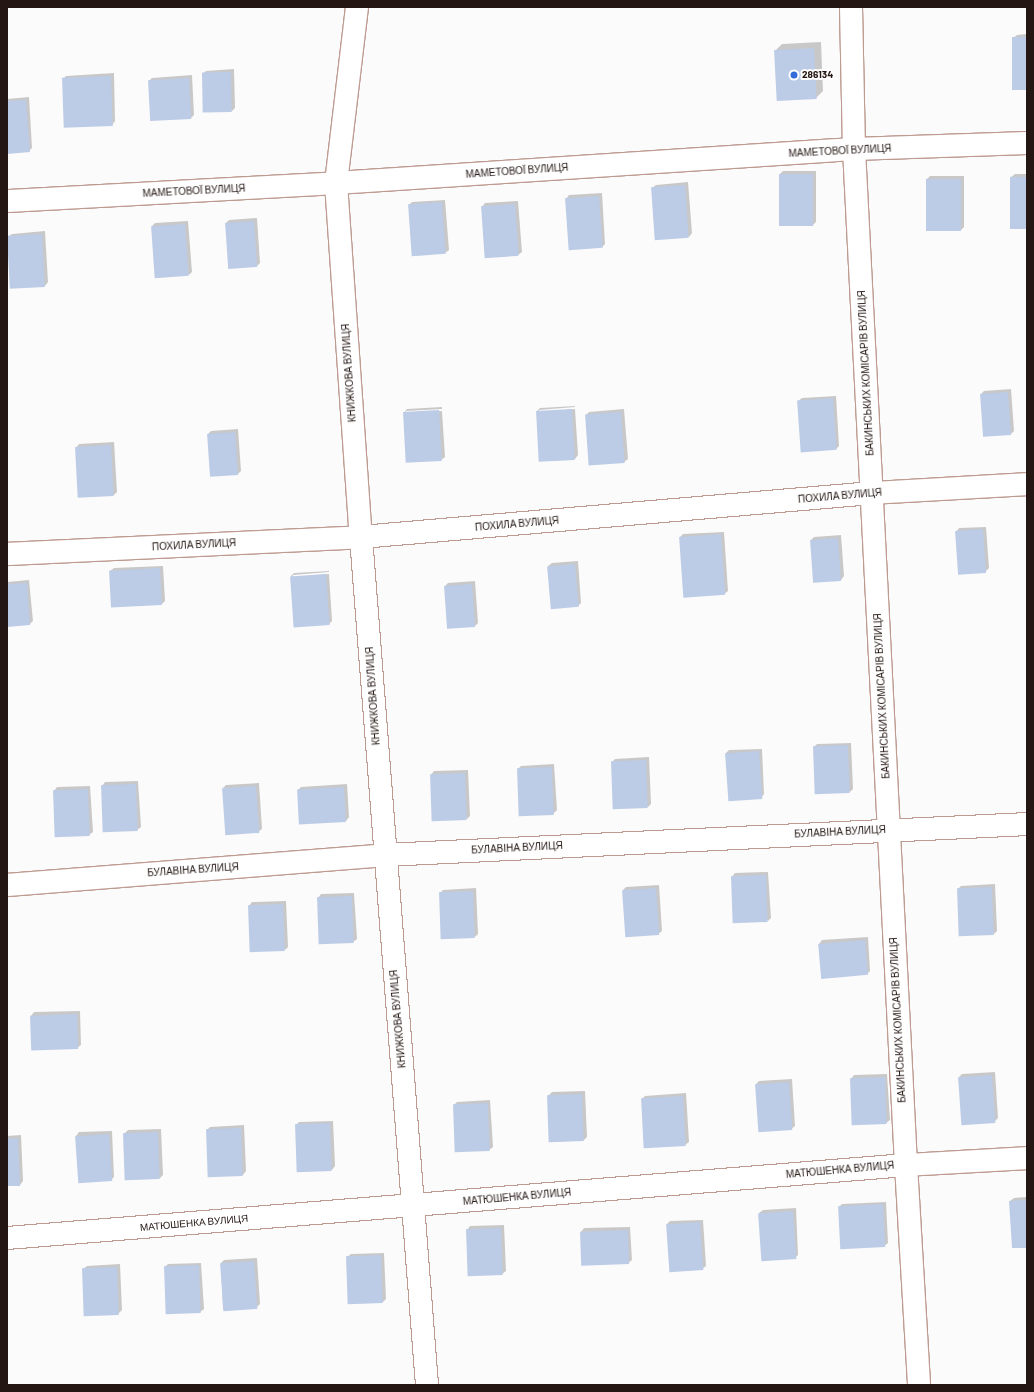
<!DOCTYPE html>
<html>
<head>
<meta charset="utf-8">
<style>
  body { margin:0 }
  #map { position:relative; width:1034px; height:1392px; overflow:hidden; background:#fbfbfb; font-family:Barlow,sans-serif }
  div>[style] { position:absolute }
  .shadow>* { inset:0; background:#0003 }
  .building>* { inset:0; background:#bccbe6; transform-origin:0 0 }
  .roads { filter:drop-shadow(1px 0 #be9b91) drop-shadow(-1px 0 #be9b91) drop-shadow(0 1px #be9b91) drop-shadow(0 -1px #be9b91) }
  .minor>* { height:22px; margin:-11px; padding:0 11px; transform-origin:11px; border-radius:11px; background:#fff }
  .dots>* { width:11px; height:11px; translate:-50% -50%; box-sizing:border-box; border:2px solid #fff; border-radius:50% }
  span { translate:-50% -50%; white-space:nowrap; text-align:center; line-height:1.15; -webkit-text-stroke:4px #fff; paint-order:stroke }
  .poi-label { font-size:10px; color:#241713; font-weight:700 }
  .left { translate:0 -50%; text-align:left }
  .street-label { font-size:10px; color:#241713 }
  .frame { position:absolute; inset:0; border:8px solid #241713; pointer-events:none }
</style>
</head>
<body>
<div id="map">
  <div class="shadow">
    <div style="clip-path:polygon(1027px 34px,1027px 89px,1013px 38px,1017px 35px)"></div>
    <div style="clip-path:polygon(821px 42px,823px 91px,816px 98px,775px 51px,782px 44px)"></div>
    <div style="clip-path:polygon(234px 69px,235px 108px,232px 111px,203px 74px,206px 71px)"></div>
    <div style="clip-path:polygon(114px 73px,115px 121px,112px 125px,63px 79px,66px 76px)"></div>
    <div style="clip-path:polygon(192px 75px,194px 115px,191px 118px,151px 120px,149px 81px,152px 78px)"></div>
    <div style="clip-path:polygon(29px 97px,32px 148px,29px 151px,7px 153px,7px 99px)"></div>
    <div style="clip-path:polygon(783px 171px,816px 171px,816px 222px,813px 225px,780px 174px)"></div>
    <div style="clip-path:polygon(1015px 174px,1027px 174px,1027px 228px,1011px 177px)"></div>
    <div style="clip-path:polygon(930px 176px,964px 176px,964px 227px,961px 230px,927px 179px)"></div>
    <div style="clip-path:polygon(688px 182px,692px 233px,689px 237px,652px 188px,656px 185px)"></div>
    <div style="clip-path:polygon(602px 193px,605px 244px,602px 247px,566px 199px,569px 195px)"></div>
    <div style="clip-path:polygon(445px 200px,449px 250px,445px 253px,409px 205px,412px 202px)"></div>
    <div style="clip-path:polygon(518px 201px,522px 252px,518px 255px,482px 207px,485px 203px)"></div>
    <div style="clip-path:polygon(257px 218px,260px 263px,257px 266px,226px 223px,229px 220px)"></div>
    <div style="clip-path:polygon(188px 221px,192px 272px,189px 275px,152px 226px,155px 223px)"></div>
    <div style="clip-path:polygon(45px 231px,48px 282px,45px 286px,8px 237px,12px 234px)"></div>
    <div style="clip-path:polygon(1011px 389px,1014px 431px,1011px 434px,981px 394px,984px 391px)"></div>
    <div style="clip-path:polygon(836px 396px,839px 446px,836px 449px,798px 401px,802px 398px)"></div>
    <div style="clip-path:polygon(575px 406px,575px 407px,539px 410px,539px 412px,575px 409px,578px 455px,575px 459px,540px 461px,537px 411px,540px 408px)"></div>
    <div style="clip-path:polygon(442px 407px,442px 409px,406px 411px,406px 413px,442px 411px,445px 457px,441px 460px,404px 413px,407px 409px)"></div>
    <div style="clip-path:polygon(624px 409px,628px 459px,624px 462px,586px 415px,589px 412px)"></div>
    <div style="clip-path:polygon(238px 429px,241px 471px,238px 474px,208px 434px,211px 431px)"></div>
    <div style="clip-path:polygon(114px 442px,117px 492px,114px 495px,76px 448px,79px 444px)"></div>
    <div style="clip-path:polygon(986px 527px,989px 568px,985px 572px,956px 532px,959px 528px)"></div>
    <div style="clip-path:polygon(724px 532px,728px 591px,724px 594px,680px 537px,683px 534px)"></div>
    <div style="clip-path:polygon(841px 535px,844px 576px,841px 580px,811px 540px,814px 537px)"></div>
    <div style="clip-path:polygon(578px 561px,581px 603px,578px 606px,548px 566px,552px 563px)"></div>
    <div style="clip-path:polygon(163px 566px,165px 601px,162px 604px,110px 571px,114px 568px)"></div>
    <div style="clip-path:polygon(329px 571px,329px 572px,293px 575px,293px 577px,329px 574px,332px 621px,329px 624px,291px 576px,294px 573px)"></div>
    <div style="clip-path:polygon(29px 580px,33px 621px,30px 624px,7px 626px,7px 582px)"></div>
    <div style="clip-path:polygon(475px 581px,478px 623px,475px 626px,448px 628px,445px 586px,448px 583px)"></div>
    <div style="clip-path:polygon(851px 743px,853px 789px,850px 792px,814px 747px,817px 744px)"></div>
    <div style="clip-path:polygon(762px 749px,764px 794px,761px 798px,726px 753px,729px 750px)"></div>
    <div style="clip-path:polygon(649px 757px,651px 804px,648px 807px,612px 762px,615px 759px)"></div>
    <div style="clip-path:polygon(554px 764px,557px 810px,553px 814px,518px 769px,521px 766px)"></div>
    <div style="clip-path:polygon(468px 770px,470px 816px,467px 819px,431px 775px,434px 771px)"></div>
    <div style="clip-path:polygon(138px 781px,141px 827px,137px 830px,102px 786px,105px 782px)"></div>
    <div style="clip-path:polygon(259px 783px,262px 829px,258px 832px,223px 788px,226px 785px)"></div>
    <div style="clip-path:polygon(347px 784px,349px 817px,346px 821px,300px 823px,298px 790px,301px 787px)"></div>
    <div style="clip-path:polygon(90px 786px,93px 832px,89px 835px,54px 791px,57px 787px)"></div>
    <div style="clip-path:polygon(768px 872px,771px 918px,768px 921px,732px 877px,735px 873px)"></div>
    <div style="clip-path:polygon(995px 884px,997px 931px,994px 934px,958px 889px,961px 886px)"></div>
    <div style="clip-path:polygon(659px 885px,662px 931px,658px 934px,623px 890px,626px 887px)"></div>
    <div style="clip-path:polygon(476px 888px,478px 934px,475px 937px,440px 893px,443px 890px)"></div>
    <div style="clip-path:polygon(354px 893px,357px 939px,353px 942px,318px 898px,321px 894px)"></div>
    <div style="clip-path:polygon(286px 901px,288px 947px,285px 950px,249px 906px,252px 902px)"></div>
    <div style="clip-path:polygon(868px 937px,870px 971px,867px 974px,819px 944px,822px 940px)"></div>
    <div style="clip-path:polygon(80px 1011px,81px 1045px,77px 1048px,31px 1016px,34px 1012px)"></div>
    <div style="clip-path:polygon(995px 1072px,998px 1118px,994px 1122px,959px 1077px,962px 1074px)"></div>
    <div style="clip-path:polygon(887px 1074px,890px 1120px,886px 1123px,851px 1079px,854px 1075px)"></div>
    <div style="clip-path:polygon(792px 1079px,795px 1126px,791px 1129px,756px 1084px,759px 1081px)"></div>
    <div style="clip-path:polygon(585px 1091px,587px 1137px,584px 1140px,551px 1142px,548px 1096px,552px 1092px)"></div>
    <div style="clip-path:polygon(686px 1093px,689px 1142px,685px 1145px,642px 1099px,645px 1096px)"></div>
    <div style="clip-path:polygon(490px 1100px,493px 1147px,489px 1150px,454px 1105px,457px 1102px)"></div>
    <div style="clip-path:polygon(333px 1121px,335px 1166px,332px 1170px,296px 1125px,299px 1122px)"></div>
    <div style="clip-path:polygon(244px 1125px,246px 1171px,243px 1175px,207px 1130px,210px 1127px)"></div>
    <div style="clip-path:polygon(161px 1129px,163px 1175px,160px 1178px,127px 1180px,124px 1134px,128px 1130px)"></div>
    <div style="clip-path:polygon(112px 1131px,114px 1177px,111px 1180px,76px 1136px,79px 1132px)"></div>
    <div style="clip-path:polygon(21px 1135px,23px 1181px,20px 1185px,7px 1185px,7px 1136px)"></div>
    <div style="clip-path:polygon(1027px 1197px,1027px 1247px,1010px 1201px,1014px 1198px)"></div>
    <div style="clip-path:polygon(886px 1202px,888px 1243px,884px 1246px,839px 1207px,842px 1204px)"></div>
    <div style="clip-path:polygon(796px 1208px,798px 1255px,795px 1258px,759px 1213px,763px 1210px)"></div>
    <div style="clip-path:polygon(703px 1220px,706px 1266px,702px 1269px,667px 1224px,670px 1221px)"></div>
    <div style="clip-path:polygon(504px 1225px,506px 1271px,502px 1274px,467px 1230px,470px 1226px)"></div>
    <div style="clip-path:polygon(630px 1227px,632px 1260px,628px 1263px,581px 1232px,584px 1228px)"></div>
    <div style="clip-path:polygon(384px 1253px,386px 1299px,383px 1302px,350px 1303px,347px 1257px,351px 1254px)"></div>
    <div style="clip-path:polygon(257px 1258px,260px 1304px,256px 1308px,223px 1309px,221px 1263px,224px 1260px)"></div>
    <div style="clip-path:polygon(201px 1263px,204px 1309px,200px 1312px,165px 1267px,168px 1264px)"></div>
    <div style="clip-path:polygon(120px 1264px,122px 1310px,118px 1314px,83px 1269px,87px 1266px)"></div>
  </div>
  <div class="building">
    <div style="left:1012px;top:37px;width:15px;height:53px"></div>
    <div style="left:814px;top:48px;width:51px;height:40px;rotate:87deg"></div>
    <div style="left:231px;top:72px;width:40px;height:29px;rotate:89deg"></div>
    <div style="left:111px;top:76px;width:50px;height:49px;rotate:88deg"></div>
    <div style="left:189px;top:78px;width:41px;height:41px;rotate:87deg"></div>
    <div style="clip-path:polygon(26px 100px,30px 152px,7px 154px,7px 101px)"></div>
    <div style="left:779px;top:174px;width:34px;height:52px"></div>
    <div style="left:1010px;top:177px;width:17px;height:52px"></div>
    <div style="left:926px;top:179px;width:35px;height:52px"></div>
    <div style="left:685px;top:185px;width:53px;height:34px;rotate:86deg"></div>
    <div style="left:599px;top:196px;width:52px;height:34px;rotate:86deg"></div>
    <div style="left:442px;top:202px;width:52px;height:34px;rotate:86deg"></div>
    <div style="left:515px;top:204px;width:52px;height:34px;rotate:86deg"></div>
    <div style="left:254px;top:221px;width:46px;height:29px;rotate:86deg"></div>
    <div style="left:185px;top:224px;width:52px;height:34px;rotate:86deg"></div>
    <div style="left:42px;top:234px;width:53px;height:35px;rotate:87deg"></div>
    <div style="left:1008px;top:392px;width:43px;height:28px;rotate:86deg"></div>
    <div style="left:833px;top:398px;width:52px;height:36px;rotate:86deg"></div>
    <div style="left:572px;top:409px;width:51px;height:36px;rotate:87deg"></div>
    <div style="left:439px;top:410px;width:51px;height:36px;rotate:87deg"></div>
    <div style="left:621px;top:412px;width:51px;height:36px;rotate:86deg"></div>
    <div style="left:235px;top:432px;width:43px;height:28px;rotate:86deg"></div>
    <div style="left:111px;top:445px;width:51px;height:36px;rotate:87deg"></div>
    <div style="left:983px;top:529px;width:44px;height:28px;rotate:86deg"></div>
    <div style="left:721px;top:534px;width:61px;height:42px;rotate:86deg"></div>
    <div style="left:838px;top:538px;width:43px;height:28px;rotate:86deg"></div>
    <div style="left:575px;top:564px;width:43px;height:28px;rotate:85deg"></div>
    <div style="left:160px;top:568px;width:37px;height:51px;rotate:87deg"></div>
    <div style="left:326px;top:574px;width:51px;height:36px;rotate:86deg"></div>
    <div style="clip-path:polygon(27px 583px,30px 625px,7px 627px,7px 584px)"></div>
    <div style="left:472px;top:584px;width:43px;height:28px;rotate:86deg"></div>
    <div style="left:848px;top:745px;width:48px;height:35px;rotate:88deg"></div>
    <div style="left:759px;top:751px;width:48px;height:34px;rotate:86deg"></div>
    <div style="left:646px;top:760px;width:48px;height:35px;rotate:88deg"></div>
    <div style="left:552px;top:767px;width:48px;height:35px;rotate:88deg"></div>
    <div style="left:465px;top:773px;width:47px;height:35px;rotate:88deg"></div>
    <div style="left:136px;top:784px;width:47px;height:35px;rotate:88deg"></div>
    <div style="left:256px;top:786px;width:47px;height:34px;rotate:86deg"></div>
    <div style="left:344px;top:787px;width:35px;height:47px;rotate:87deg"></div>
    <div style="left:88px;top:789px;width:47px;height:35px;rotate:88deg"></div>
    <div style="left:766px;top:875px;width:47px;height:35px;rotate:88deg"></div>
    <div style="left:992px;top:887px;width:48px;height:35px;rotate:88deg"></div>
    <div style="left:656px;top:888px;width:47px;height:34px;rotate:86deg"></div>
    <div style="left:473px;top:891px;width:47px;height:34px;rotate:88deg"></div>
    <div style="left:352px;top:896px;width:47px;height:35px;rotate:88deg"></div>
    <div style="left:283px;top:904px;width:47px;height:35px;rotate:88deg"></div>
    <div style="left:865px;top:940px;width:35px;height:47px;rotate:85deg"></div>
    <div style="left:77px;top:1014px;width:35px;height:47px;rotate:88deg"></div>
    <div style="left:992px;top:1075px;width:48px;height:34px;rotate:86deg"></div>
    <div style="left:885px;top:1077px;width:47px;height:35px;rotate:88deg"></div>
    <div style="left:789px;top:1082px;width:48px;height:34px;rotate:86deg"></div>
    <div style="left:582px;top:1094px;width:47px;height:35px;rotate:88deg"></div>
    <div style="left:683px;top:1096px;width:50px;height:42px;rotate:87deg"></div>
    <div style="left:488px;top:1103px;width:48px;height:35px;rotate:88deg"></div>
    <div style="left:330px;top:1123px;width:48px;height:35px;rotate:88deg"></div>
    <div style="left:241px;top:1128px;width:48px;height:35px;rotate:88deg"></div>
    <div style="left:158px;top:1132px;width:47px;height:35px;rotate:88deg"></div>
    <div style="left:109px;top:1134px;width:47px;height:34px;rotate:86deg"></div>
    <div style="clip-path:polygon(18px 1138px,20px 1186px,7px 1186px,7px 1139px)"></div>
    <div style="clip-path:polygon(1027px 1200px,1027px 1248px,1012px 1248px,1009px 1201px)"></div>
    <div style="left:883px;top:1204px;width:43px;height:45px;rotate:87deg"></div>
    <div style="left:793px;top:1211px;width:48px;height:35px;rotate:86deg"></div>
    <div style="left:700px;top:1222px;width:48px;height:34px;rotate:86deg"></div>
    <div style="left:501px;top:1228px;width:47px;height:35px;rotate:88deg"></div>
    <div style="left:628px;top:1230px;width:34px;height:48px;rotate:88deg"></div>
    <div style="left:381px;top:1255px;width:48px;height:35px;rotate:88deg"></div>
    <div style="left:254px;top:1261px;width:48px;height:34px;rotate:86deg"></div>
    <div style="left:199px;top:1265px;width:48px;height:35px;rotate:88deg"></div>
    <div style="left:117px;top:1267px;width:48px;height:35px;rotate:88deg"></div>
  </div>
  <div class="roads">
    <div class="minor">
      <div style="left:357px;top:7px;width:177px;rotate:96.8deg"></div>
      <div style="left:336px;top:183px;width:355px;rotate:86deg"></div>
      <div style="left:361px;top:537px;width:851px;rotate:85.55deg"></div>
      <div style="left:851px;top:7px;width:142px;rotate:88.8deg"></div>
      <div style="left:854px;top:149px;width:1017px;rotate:87.07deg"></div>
      <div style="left:906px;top:1165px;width:220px;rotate:86.6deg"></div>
      <div style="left:7px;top:201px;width:329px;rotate:-3.1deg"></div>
      <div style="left:336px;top:183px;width:519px;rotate:-3.76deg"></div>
      <div style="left:854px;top:149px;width:173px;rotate:-2deg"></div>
      <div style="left:7px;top:554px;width:354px;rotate:-2.7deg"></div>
      <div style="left:361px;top:537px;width:513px;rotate:-4.92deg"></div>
      <div style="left:872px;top:493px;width:155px;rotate:-3.3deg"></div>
      <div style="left:7px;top:885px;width:379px;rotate:-4.5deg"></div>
      <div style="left:385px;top:855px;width:643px;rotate:-2.76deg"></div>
      <div style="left:7px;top:1238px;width:902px;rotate:-4.64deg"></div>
      <div style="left:906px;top:1165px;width:121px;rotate:-3.3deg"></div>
    </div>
  </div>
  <div class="dots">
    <div style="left:794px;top:75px;background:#346ad9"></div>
  </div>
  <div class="poi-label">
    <span class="left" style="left:802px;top:75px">286134</span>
  </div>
  <div class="street-label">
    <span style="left:840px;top:151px;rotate:-3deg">МАМЕТОВОЇ ВУЛИЦЯ</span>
    <span style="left:517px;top:171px;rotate:-4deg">МАМЕТОВОЇ ВУЛИЦЯ</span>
    <span style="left:194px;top:191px;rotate:-3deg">МАМЕТОВОЇ ВУЛИЦЯ</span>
    <span style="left:349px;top:373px;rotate:-94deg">КНИЖКОВА ВУЛИЦЯ</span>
    <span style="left:866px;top:373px;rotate:-93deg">БАКИНСЬКИХ КОМІСАРІВ ВУЛИЦЯ</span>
    <span style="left:840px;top:496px;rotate:-5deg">ПОХИЛА ВУЛИЦЯ</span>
    <span style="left:517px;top:524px;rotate:-5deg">ПОХИЛА ВУЛИЦЯ</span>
    <span style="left:194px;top:545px;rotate:-3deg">ПОХИЛА ВУЛИЦЯ</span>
    <span style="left:373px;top:696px;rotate:-94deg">КНИЖКОВА ВУЛИЦЯ</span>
    <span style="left:882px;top:696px;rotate:-93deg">БАКИНСЬКИХ КОМІСАРІВ ВУЛИЦЯ</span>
    <span style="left:840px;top:832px;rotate:-3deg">БУЛАВІНА ВУЛИЦЯ</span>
    <span style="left:517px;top:848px;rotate:-3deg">БУЛАВІНА ВУЛИЦЯ</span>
    <span style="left:193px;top:870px;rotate:-4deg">БУЛАВІНА ВУЛИЦЯ</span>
    <span style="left:398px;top:1019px;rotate:-95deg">КНИЖКОВА ВУЛИЦЯ</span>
    <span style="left:898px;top:1020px;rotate:-93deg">БАКИНСЬКИХ КОМІСАРІВ ВУЛИЦЯ</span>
    <span style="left:840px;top:1170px;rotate:-5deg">МАТЮШЕНКА ВУЛИЦЯ</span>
    <span style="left:517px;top:1197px;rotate:-5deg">МАТЮШЕНКА ВУЛИЦЯ</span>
    <span style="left:194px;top:1223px;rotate:-5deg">МАТЮШЕНКА ВУЛИЦЯ</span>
  </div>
  <div class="frame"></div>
</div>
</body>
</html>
